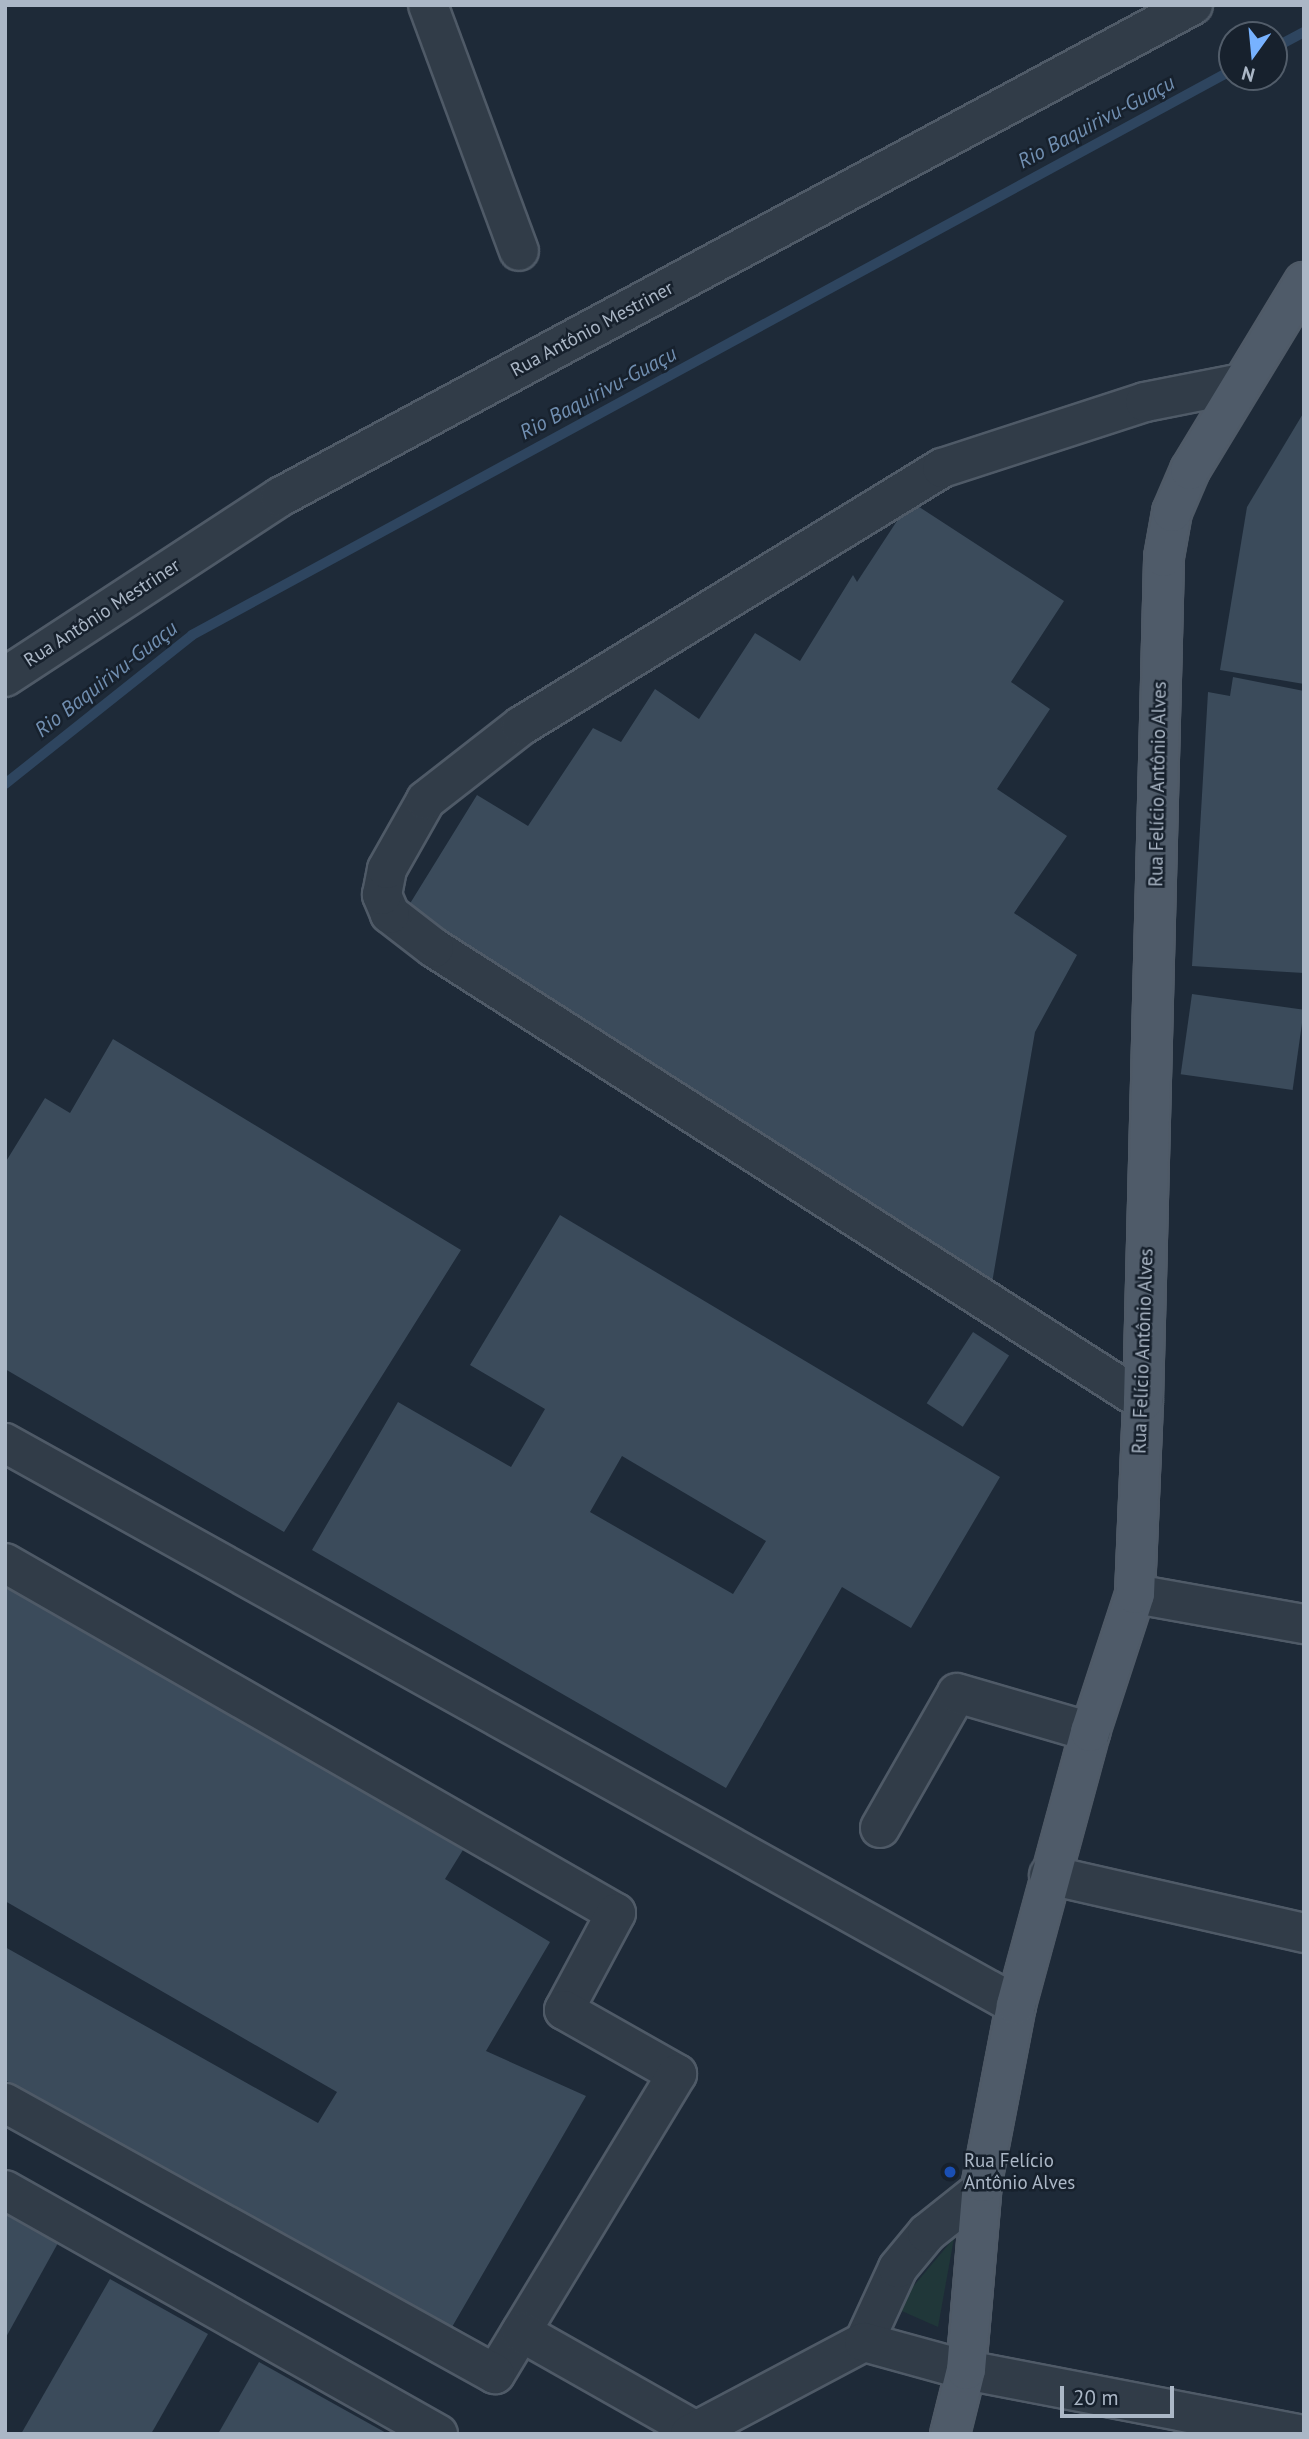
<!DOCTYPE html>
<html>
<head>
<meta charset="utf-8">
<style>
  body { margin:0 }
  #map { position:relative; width:1309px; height:2439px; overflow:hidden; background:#1e2a38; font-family:"PT Sans",sans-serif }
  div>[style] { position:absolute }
  .green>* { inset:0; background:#203739 }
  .stream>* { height:10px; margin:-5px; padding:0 5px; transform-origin:5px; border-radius:5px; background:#2e455f }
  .building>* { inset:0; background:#3b4b5b; transform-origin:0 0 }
  .roads { filter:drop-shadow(2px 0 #4f5a67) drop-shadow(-2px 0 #4f5a67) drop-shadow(0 2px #4f5a67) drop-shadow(0 -2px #4f5a67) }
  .minor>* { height:38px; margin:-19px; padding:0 19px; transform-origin:19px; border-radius:19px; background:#313c48 }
  .major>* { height:38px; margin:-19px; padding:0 19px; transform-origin:19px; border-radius:19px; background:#4f5b69 }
  .dots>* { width:19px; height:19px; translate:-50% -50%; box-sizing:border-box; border:4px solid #17212d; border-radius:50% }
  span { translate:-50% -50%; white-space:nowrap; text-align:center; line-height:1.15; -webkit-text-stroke:5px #17212d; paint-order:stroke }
  .street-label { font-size:19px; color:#abb7c6 }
  .poi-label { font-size:19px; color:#abb7c6 }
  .left { translate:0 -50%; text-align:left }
  .water-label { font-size:21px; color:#718fb1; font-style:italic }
  .frame { position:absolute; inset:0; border:7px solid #abb7c6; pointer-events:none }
  .north { position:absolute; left:1218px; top:21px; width:70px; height:70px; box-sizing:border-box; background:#17212d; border:2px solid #525d6a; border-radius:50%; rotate:195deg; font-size:19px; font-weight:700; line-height:28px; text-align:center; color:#abb7c6 }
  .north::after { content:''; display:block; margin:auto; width:24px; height:32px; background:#77b2ff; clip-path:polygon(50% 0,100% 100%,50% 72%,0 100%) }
  .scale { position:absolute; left:1060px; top:2386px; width:114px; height:32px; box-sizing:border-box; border:4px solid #abb7c6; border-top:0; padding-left:9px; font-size:21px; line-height:24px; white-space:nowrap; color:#abb7c6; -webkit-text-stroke:5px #17212d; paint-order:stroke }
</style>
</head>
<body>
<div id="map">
  <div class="green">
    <div style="clip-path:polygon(954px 2238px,938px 2327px,895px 2308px)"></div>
  </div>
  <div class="stream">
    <div style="left:1274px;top:48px;width:34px;rotate:-28deg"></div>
    <div style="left:5px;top:784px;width:239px;rotate:-38.5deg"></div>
    <div style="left:192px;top:635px;width:1184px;rotate:-28.51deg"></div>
  </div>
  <div class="building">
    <div style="clip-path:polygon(1304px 412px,1304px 684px,1220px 670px,1247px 507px)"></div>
    <div style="clip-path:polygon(910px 501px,1064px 601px,1011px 682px,1050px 709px,997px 789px,1067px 836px,1014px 913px,1077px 955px,1035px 1032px,992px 1283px,548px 997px,406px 910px,477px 795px,528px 826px,593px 728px,621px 742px,655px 689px,699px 719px,755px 633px,800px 661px,853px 575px,857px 582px)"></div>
    <div style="clip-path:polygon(1233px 677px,1304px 691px,1304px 973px,1192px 966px,1208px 692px,1230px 696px)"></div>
    <div style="left:1192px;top:994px;width:113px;height:81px;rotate:8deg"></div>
    <div style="clip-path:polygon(113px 1039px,461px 1250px,284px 1532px,5px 1369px,5px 1163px,45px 1098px,70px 1113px)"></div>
    <div style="clip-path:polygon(evenodd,560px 1215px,1000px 1477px,911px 1628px,842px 1587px,726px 1788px,312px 1550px,398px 1402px,511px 1467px,545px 1409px,470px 1365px,560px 1215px,622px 1456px,766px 1541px,733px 1594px,590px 1512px,622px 1456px)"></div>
    <div style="left:973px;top:1332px;width:43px;height:85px;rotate:33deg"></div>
    <div style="clip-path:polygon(5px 1582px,471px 1837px,445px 1879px,550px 1942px,486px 2051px,586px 2096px,452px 2327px,5px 2080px,5px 1947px,318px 2123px,337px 2092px,5px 1901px)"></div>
    <div style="clip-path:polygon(5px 2213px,58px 2243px,5px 2339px)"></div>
    <div style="clip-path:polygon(110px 2279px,208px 2334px,151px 2434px,21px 2434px)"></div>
    <div style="clip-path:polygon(259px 2362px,388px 2434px,218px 2434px)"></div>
  </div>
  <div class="roads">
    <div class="minor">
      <div style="left:428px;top:5px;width:262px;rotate:69.7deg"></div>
      <div style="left:5px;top:677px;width:329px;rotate:-33.2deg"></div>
      <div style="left:280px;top:497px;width:1037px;rotate:-28.32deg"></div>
      <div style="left:1143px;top:1401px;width:841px;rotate:-147.42deg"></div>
      <div style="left:434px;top:948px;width:56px;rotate:-142.3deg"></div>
      <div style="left:390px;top:914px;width:21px;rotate:-113deg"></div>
      <div style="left:382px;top:895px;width:26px;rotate:-79deg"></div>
      <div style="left:387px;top:869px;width:79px;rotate:-60.5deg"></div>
      <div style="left:426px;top:800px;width:120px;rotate:-37.9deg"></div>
      <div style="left:521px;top:726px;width:494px;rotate:-31.5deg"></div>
      <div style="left:942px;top:468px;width:213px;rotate:-18deg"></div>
      <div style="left:1145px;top:402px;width:99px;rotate:-11.1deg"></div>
      <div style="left:5px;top:1443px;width:1157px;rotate:29.07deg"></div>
      <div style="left:5px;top:1563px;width:704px;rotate:29.81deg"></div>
      <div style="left:616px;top:1913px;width:110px;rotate:118.2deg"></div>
      <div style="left:564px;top:2010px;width:130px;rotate:29.5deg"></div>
      <div style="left:677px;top:2074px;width:351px;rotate:121.2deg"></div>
      <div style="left:495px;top:2374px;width:560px;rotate:-151.05deg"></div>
      <div style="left:1135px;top:1594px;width:172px;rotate:10.1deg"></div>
      <div style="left:880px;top:1828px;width:155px;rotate:-60.3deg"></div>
      <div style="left:957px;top:1693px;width:139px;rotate:16.3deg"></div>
      <div style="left:1049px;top:1875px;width:262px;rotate:12.8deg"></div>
      <div style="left:5px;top:2190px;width:497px;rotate:29.4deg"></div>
      <div style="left:521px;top:2332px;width:199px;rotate:29.5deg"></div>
      <div style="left:864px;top:2342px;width:81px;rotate:-65.3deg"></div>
      <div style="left:898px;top:2268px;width:45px;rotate:-50.4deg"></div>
      <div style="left:927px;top:2233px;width:69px;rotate:-38.5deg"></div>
      <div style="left:690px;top:2434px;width:197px;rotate:-27.9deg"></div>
      <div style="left:864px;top:2342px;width:106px;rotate:15.4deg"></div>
      <div style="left:966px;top:2370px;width:339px;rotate:10.9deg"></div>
    </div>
    <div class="major">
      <div style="left:950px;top:2434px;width:66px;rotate:-76deg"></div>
      <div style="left:966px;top:2370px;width:189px;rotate:-85.1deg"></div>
      <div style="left:982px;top:2182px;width:180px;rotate:-79.1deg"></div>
      <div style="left:1016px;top:2005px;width:283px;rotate:-74.8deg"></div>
      <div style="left:1090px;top:1732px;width:145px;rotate:-71.9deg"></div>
      <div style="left:1135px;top:1594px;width:193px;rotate:-87.6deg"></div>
      <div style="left:1143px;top:1401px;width:844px;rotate:-88.57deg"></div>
      <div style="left:1164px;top:557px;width:46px;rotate:-79.9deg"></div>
      <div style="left:1172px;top:512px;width:46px;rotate:-66.8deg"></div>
      <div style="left:1190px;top:470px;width:220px;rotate:-58.8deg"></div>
    </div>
  </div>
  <div class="dots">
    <div style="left:950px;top:2172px;background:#1a4fb4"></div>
  </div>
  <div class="street-label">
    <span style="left:592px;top:329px;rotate:-28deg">Rua Antônio Mestriner</span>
    <span style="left:102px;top:613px;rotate:-33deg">Rua Antônio Mestriner</span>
    <span style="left:1158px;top:784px;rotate:-89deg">Rua Felício Antônio Alves</span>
    <span style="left:1143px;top:1351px;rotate:-88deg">Rua Felício Antônio Alves</span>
  </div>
  <div class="poi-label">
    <span class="left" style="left:964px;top:2172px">Rua Felício<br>Antônio Alves</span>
  </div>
  <div class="water-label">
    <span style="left:1096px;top:122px;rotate:-28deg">Rio Baquirivu-Guaçu</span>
    <span style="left:598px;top:393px;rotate:-28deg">Rio Baquirivu-Guaçu</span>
    <span style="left:106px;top:679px;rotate:-38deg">Rio Baquirivu-Guaçu</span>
  </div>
  <div class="frame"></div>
  <div class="north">N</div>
  <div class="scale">20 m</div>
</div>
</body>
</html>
